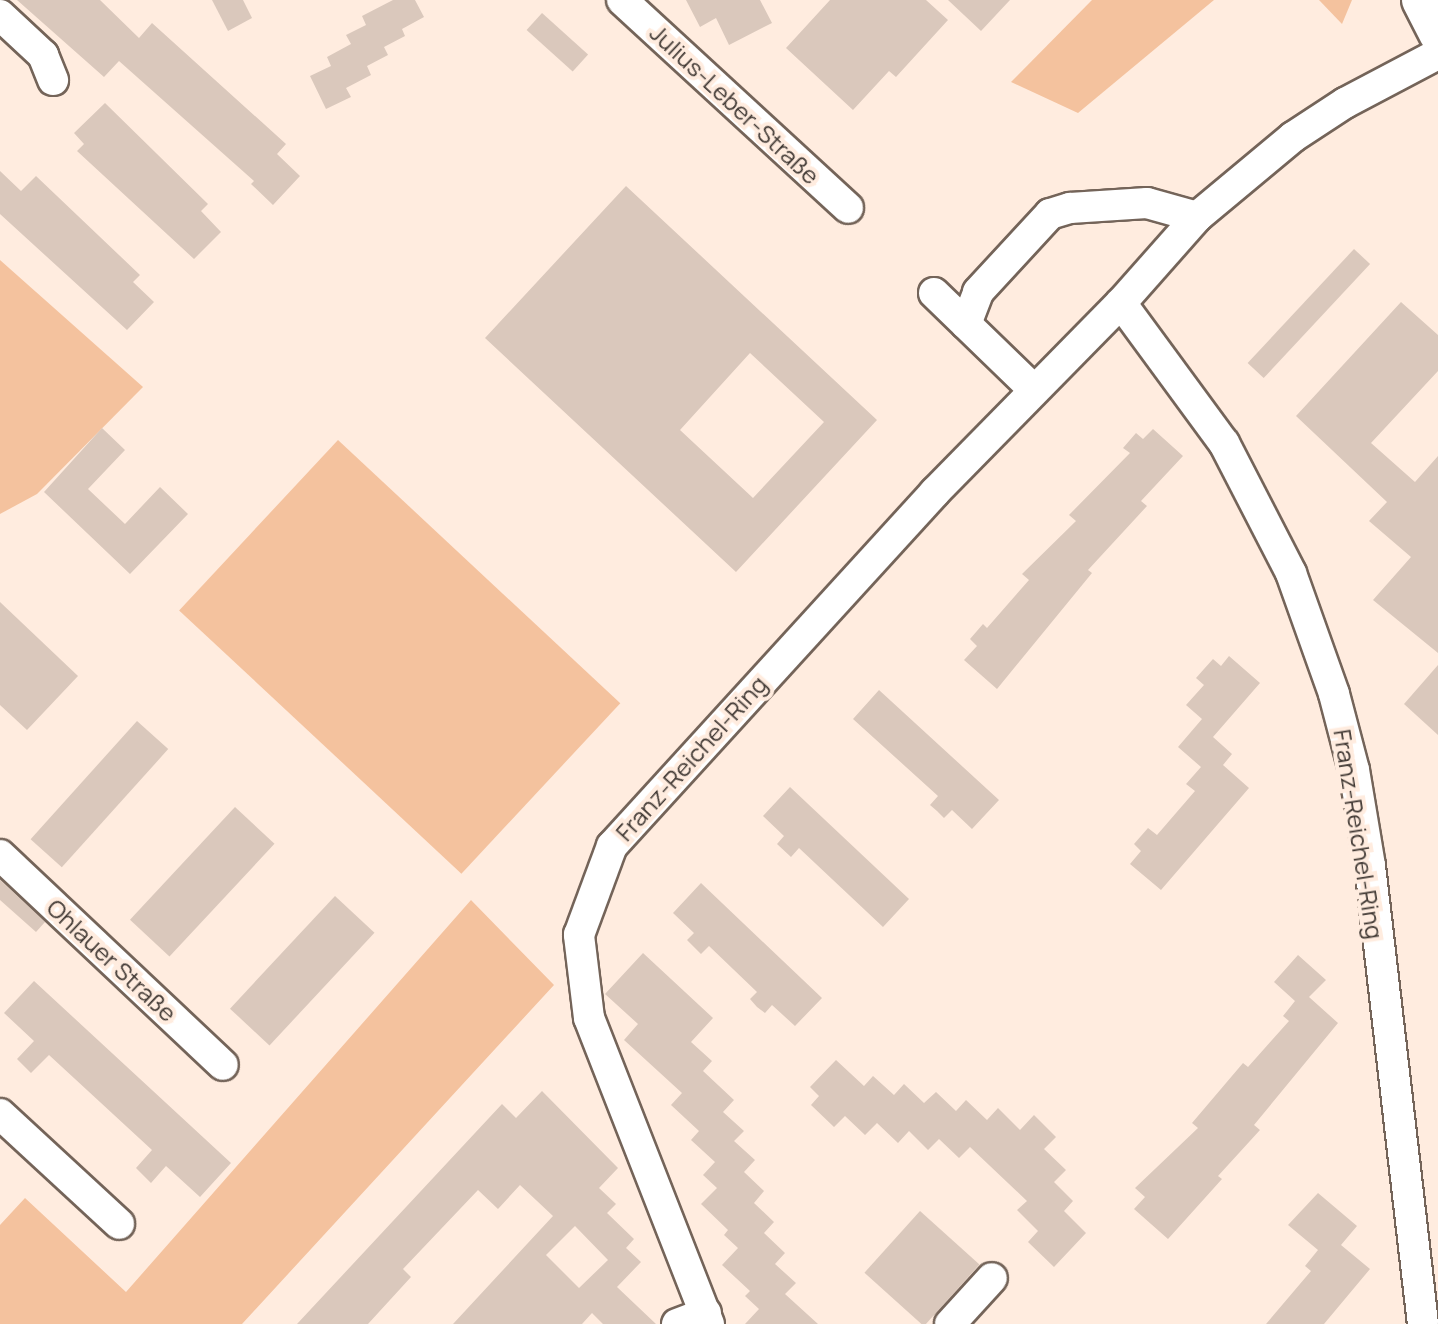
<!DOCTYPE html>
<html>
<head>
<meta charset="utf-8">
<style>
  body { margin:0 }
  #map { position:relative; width:1438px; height:1324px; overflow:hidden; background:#ffecdf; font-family:Manrope,sans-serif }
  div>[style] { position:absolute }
  .green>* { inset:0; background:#f4c29e; transform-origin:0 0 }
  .building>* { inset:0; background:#dac8bc; transform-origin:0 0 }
  .roads { filter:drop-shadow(2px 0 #746459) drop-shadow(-2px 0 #746459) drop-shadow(0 2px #746459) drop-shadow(0 -2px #746459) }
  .minor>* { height:30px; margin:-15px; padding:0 15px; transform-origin:15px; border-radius:15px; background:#fff }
  .major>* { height:38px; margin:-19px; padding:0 19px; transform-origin:19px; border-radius:19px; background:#fff }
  span { translate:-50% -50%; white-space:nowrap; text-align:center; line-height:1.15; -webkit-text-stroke:8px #ffecdf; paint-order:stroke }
  .street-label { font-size:24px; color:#413934 }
</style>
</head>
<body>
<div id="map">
  <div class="green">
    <div style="clip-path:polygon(1092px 0,1214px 0,1078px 113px,1011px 82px)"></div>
    <div style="clip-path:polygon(1319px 0,1352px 0,1342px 24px)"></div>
    <div style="clip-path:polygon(0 260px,143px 387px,37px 494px,0 514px)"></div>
    <div style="left:338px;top:440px;width:386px;height:233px;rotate:43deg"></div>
    <div style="clip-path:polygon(471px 900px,554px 985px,242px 1324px,0 1324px,0 1225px,25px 1198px,126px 1292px)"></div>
  </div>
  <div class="building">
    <div style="clip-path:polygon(17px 0,100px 0,139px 38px,152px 23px,286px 144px,277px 154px,300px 176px,273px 205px,251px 184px,254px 181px,119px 61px,104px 77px)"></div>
    <div style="clip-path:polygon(212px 0,243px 0,252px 18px,228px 31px)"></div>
    <div style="clip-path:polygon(393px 0,415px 0,424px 17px,402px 29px,405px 36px,384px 47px,388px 55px,367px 66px,371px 75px,346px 88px,351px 97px,326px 109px,310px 76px,331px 66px,327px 57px,351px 44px,346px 35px,366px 25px,362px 16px)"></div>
    <div style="clip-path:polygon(686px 0,760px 0,772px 23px,729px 45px,716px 18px,700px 27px)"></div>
    <div style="clip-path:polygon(830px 0,926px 0,948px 20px,896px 77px,889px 71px,853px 110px,786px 48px)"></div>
    <div style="clip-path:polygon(948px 0,1010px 0,981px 31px)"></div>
    <div style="left:542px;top:13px;width:62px;height:23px;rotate:42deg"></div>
    <div style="clip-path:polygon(105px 103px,208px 204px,201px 211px,221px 232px,194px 259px,77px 151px,84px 144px,74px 133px)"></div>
    <div style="clip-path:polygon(0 171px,21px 191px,36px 176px,140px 275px,133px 282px,154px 302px,127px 330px,0 214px)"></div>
    <div style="clip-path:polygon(evenodd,626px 186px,877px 420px,736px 572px,485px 338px,626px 186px,750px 353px,824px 422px,753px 498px,680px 430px,750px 353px)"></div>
    <div style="left:1354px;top:249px;width:22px;height:156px;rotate:43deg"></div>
    <div style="clip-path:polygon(1401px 302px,1438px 335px,1438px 371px,1371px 443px,1415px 482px,1438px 456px,1438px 653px,1373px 600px,1411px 557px,1369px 521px,1387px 502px,1296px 416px)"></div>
    <div style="clip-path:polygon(102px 428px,125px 450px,88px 489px,125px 524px,160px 487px,188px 514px,130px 574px,44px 492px)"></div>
    <div style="clip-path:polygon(1153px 429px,1183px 456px,1141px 501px,1147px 506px,1088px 570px,1092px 573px,997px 689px,964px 660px,977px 646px,970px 639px,983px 624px,987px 628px,1029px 580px,1022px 574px,1076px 521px,1069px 515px,1130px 453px,1123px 448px,1136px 433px,1143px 439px)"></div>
    <div style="clip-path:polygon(0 602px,78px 676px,27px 730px,0 705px)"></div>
    <div style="clip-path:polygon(1229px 656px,1260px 683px,1213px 737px,1232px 754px,1223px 765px,1249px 788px,1161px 890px,1130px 864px,1141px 851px,1134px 844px,1148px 828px,1157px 835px,1195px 791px,1186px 784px,1201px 767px,1178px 747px,1202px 719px,1186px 705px,1204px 685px,1196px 678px,1204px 669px,1213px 659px,1221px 666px)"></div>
    <div style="clip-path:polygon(1438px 665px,1438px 735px,1404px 704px)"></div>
    <div style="clip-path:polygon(879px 690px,999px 800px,972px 829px,952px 810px,944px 818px,937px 811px,930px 805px,938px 796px,853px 719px)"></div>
    <div style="left:137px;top:721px;width:42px;height:159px;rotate:42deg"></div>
    <div style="clip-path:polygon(790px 787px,909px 899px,883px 927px,799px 848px,791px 857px,777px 844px,784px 836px,763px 816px)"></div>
    <div style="left:235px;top:807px;width:54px;height:154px;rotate:43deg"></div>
    <div style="clip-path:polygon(0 880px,45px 922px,36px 932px,0 900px)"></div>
    <div style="clip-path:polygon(701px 883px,822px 998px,795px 1026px,772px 1005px,765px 1013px,757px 1007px,750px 999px,757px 992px,709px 946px,701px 954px,687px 940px,694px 933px,673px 913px)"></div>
    <div style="left:335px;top:896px;width:54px;height:154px;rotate:43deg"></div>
    <div style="clip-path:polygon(643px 953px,713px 1018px,691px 1042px,712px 1061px,703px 1071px,734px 1100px,723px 1112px,744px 1131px,734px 1141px,755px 1160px,744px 1172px,764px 1191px,754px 1203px,774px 1222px,764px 1233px,785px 1253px,775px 1264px,796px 1283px,785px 1294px,818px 1324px,745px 1324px,759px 1309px,745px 1296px,750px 1291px,722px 1265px,738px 1248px,724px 1235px,728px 1230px,701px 1204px,717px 1188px,703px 1175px,715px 1162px,691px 1140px,699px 1131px,671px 1105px,682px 1093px,624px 1040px,638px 1024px,605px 994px)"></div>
    <div style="clip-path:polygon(1298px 955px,1326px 980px,1309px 997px,1338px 1023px,1254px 1125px,1260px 1130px,1218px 1176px,1222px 1179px,1168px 1239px,1134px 1209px,1145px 1197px,1135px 1188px,1198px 1128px,1192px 1123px,1243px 1063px,1248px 1067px,1289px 1021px,1283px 1016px,1295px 1001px,1274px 982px)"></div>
    <div style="clip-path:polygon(34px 981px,231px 1163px,200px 1197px,166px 1166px,151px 1183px,136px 1168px,152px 1150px,49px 1055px,31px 1073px,17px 1059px,34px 1041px,4px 1013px)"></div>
    <div style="clip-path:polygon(836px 1060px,864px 1086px,873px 1076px,894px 1095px,904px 1084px,924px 1103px,936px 1092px,956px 1111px,966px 1100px,987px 1120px,998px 1108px,1020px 1130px,1034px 1115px,1056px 1137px,1044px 1149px,1066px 1170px,1054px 1182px,1073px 1201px,1064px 1211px,1086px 1233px,1054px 1267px,1028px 1242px,1038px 1231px,1017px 1210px,1027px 1201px,970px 1147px,959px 1158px,939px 1139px,928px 1150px,909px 1131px,898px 1143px,877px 1123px,865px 1135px,845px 1116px,834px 1127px,811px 1105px,819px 1096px,810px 1087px)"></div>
    <div style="clip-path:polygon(evenodd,542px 1091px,618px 1168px,599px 1188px,616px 1204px,607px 1213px,634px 1239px,626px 1248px,641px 1262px,617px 1287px,656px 1324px,603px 1324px,592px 1313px,582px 1324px,453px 1324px,553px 1216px,520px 1185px,498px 1209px,478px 1190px,403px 1269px,411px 1277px,368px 1324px,297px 1324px,502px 1104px,516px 1118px,542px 1091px,575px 1226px,608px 1260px,579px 1288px,546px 1255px,575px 1226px)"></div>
    <div style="clip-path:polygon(1318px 1193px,1357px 1226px,1341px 1245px,1370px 1269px,1324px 1324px,1266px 1324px,1311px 1271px,1305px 1266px,1318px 1250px,1288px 1225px)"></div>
    <div style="left:920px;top:1211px;width:80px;height:83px;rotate:42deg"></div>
  </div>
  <div class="roads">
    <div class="minor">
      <div style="left:622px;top:0;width:307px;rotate:42.6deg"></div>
      <div style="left:0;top:15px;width:59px;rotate:42.9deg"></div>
      <div style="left:43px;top:55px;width:27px;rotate:68deg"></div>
      <div style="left:934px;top:293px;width:138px;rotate:44.1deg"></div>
      <div style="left:1121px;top:303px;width:174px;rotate:53.7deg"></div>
      <div style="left:1224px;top:443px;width:146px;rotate:62.7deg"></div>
      <div style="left:1291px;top:573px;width:128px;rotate:70.4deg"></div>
      <div style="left:1334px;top:694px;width:79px;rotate:75.3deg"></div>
      <div style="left:1354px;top:770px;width:97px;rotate:80.5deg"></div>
      <div style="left:1370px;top:866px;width:461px;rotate:83.4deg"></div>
      <div style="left:966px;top:324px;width:34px;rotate:-69deg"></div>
      <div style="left:978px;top:292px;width:106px;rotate:-47.3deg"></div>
      <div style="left:1050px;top:214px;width:21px;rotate:-17deg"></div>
      <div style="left:1070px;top:208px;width:77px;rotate:-3.7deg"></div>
      <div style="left:1147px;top:203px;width:52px;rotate:15.6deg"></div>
      <div style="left:0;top:855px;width:306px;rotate:43.3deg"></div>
      <div style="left:0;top:1114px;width:162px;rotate:42.7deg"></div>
      <div style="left:677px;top:1324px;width:31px;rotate:-21deg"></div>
      <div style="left:709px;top:1324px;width:329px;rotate:-111.4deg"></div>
      <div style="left:589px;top:1018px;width:84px;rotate:-96.9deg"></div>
      <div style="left:579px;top:935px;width:95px;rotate:-69.7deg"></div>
      <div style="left:612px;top:846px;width:479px;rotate:-47.6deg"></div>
      <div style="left:935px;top:492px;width:265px;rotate:-45.5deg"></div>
      <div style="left:1121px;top:303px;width:115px;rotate:-48.5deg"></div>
      <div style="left:1197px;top:217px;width:125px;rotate:-39.8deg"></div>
      <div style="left:1293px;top:137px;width:62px;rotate:-33.2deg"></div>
      <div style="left:1345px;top:103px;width:105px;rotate:-27.8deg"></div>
      <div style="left:950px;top:1324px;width:62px;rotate:-47.6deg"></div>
    </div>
    <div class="major">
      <div style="left:1421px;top:0;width:38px;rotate:63deg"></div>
    </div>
  </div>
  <div class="street-label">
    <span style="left:735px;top:104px;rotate:43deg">Julius-Leber-Straße</span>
    <span style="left:691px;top:758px;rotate:-48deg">Franz-Reichel-Ring</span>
    <span style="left:1359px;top:834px;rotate:81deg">Franz-Reichel-Ring</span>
    <span style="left:112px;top:960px;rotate:43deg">Ohlauer Straße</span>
  </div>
</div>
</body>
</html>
